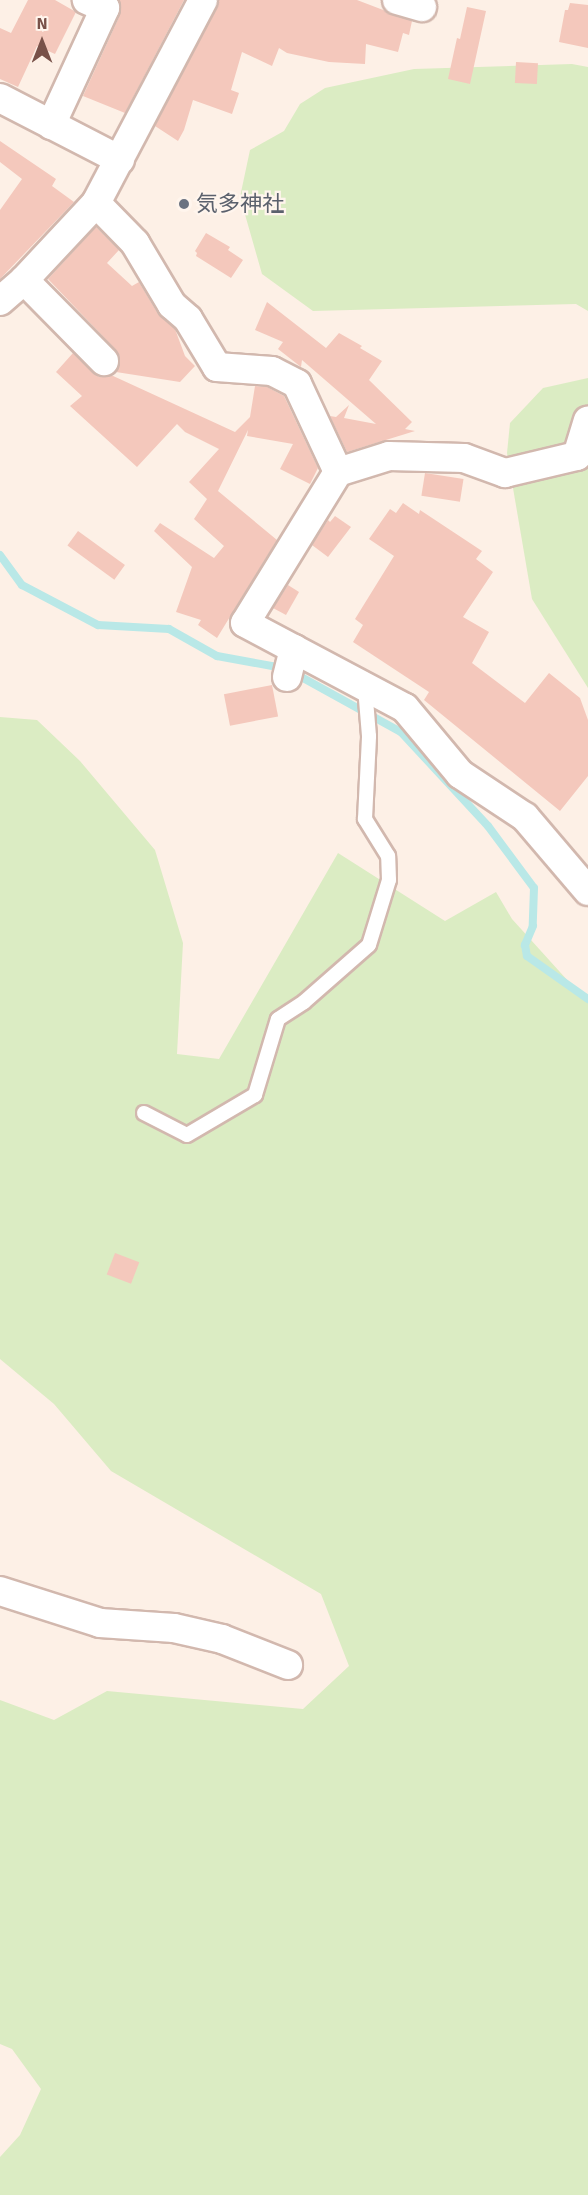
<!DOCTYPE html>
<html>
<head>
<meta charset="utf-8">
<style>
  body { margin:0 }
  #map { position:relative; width:588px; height:2195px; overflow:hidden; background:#fdf0e6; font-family:Signika,"Noto Sans JP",sans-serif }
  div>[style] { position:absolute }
  .green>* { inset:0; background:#dbecc3 }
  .stream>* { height:8px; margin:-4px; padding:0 4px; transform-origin:4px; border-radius:4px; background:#b9e8e7 }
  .building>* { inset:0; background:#f4c8bc; transform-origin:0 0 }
  .roads { filter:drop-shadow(2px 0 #d2b8ae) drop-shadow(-2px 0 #d2b8ae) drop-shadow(0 2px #d2b8ae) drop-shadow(0 -2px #d2b8ae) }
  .lane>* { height:14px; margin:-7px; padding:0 7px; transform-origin:7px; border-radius:7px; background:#fff }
  .street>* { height:28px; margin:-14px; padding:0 14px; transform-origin:14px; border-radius:14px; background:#fff }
  .dots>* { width:16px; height:16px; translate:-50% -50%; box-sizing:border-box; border:3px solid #fff5ed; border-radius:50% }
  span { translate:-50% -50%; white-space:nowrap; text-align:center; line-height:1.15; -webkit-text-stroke:4.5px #fff5ed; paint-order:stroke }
  .worship-label { font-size:22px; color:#5b616d }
  .left { translate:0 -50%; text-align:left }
  .north { position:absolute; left:12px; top:12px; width:60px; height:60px; -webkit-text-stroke:4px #fff5ed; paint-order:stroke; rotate:0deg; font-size:16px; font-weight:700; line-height:24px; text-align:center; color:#785149 }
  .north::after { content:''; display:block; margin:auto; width:21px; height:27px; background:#785149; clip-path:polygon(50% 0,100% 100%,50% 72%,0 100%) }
</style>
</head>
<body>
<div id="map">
  <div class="green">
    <div style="clip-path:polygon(572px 64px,588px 67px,588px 311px,576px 304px,313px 311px,262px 274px,240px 197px,250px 150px,284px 131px,300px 104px,325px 88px,414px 69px)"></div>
    <div style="clip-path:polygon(588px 378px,588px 688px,532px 599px,507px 453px,510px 423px,543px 388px)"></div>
    <div style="clip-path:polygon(0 717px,37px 720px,80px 761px,155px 850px,183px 943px,177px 1054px,219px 1059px,338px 853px,445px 921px,496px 892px,512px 919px,588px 1003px,588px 2195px,0 2195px,0 2157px,20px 2135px,41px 2089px,12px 2049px,0 2044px,0 1700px,54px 1720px,107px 1691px,303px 1709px,349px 1666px,321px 1594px,111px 1471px,54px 1404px,0 1359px)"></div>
  </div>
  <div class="stream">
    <div style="left:0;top:555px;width:37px;rotate:54deg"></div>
    <div style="left:22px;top:585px;width:86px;rotate:27.8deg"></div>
    <div style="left:98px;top:625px;width:71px;rotate:3.2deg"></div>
    <div style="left:169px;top:629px;width:55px;rotate:29.4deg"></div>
    <div style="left:217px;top:656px;width:67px;rotate:10.3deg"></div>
    <div style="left:294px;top:673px;width:122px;rotate:28.9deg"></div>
    <div style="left:401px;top:732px;width:128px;rotate:47.2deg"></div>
    <div style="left:488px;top:826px;width:77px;rotate:53.4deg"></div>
    <div style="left:534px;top:888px;width:38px;rotate:92deg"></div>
    <div style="left:533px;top:926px;width:21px;rotate:113deg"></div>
    <div style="left:525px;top:945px;width:11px;rotate:80deg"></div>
    <div style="left:527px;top:956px;width:75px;rotate:35.2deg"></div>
  </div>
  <div class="building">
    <div style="clip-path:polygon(28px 0,55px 0,76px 12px,55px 54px,37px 46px,18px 87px,0 79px,0 28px,11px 33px)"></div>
    <div style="clip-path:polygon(120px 0,184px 0,125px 113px,83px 96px,120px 15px)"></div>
    <div style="clip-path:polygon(219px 0,357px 0,412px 21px,409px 35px,403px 33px,398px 52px,366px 44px,365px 64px,329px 62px,287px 53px,279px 48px,272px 66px,242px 52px,231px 90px,239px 93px,232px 114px,193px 100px,184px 130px,178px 141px,155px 126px)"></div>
    <div style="clip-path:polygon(570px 3px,588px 5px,588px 48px,559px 42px,565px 10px,568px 10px)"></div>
    <div style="clip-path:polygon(467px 7px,486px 11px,470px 84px,448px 79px,457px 38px,460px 39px)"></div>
    <div style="left:516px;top:62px;width:22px;height:21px;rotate:3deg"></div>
    <div style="clip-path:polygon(0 141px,56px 179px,52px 186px,74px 202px,0 279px,0 210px,22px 179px,0 162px)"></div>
    <div style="clip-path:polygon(96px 227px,119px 250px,107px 263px,132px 286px,139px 282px,158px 314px,175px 329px,185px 356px,195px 366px,180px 382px,116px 372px,120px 357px,116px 350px,48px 279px)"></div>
    <div style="clip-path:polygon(206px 233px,230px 247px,228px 250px,243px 260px,231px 278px,196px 256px,197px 253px,195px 251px)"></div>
    <div style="clip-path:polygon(267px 302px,326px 348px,339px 333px,362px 346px,360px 348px,382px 361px,369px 380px,412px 422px,405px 429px,415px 431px,347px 452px,330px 416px,336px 417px,349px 405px,344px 418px,376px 424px,302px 360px,301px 367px,278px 349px,283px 342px,255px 330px)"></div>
    <div style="clip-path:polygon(73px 353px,99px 377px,111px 375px,235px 432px,250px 417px,255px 386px,267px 387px,284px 396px,318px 468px,310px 484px,280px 469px,293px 444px,247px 436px,248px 430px,218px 491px,277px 540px,217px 638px,198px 625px,201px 620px,176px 612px,192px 567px,154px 531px,160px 523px,214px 558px,224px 546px,194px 519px,207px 499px,189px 482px,219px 449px,185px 432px,177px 424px,137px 467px,70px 406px,82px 396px,56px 372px)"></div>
    <div style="left:425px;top:473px;width:39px;height:23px;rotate:9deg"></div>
    <div style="clip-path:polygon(403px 503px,419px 514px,420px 510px,482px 551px,476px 559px,493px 572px,463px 617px,489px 632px,472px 663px,525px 703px,549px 673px,580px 698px,588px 720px,588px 776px,560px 811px,424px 700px,429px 692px,353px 642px,363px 625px,355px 619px,394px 556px,369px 539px,390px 509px,396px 513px)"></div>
    <div style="clip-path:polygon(335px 516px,351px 527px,328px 557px,312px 545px,328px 520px,330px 522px)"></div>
    <div style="left:78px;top:531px;width:58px;height:18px;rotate:36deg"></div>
    <div style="clip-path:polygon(288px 585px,299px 592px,286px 615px,273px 608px)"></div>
    <div style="left:272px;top:685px;width:32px;height:49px;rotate:79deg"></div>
    <div style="left:115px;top:1253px;width:26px;height:23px;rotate:21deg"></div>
  </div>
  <div class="roads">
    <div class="lane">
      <div style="left:144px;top:1113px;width:48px;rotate:27.1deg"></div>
      <div style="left:187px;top:1135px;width:79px;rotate:-30.5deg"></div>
      <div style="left:255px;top:1095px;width:79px;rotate:-73.2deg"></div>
      <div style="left:278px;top:1019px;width:31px;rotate:-33deg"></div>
      <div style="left:304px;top:1002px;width:86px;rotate:-41.2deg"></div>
      <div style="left:369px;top:945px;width:68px;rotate:-72.9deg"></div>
      <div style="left:389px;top:880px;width:24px;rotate:-92deg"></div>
      <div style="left:388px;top:856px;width:44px;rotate:-121.9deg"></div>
      <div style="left:365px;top:819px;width:83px;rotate:-87.2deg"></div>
      <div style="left:369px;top:736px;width:49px;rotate:-94.7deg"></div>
    </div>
    <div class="street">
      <div style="left:397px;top:0;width:26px;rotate:16deg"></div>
      <div style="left:0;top:98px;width:135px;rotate:27.3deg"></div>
      <div style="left:51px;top:125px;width:129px;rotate:-65.2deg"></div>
      <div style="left:105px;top:8px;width:20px;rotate:-156deg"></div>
      <div style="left:96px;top:203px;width:56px;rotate:45.7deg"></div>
      <div style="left:135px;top:243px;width:72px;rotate:59.2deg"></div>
      <div style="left:172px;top:305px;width:21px;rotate:41deg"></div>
      <div style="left:188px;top:319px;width:56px;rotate:58.9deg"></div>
      <div style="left:217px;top:367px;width:55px;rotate:4.2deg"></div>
      <div style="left:272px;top:371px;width:28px;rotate:27deg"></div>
      <div style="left:297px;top:384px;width:97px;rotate:65deg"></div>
      <div style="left:338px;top:472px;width:53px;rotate:-17.4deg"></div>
      <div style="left:389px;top:456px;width:75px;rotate:1.5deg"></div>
      <div style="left:464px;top:458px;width:44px;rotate:20.1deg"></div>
      <div style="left:505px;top:473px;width:74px;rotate:-13.3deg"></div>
      <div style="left:577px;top:456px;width:37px;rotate:-73deg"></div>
      <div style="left:24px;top:280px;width:114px;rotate:45.4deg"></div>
      <div style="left:0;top:301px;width:32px;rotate:-41deg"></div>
      <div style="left:24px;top:280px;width:105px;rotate:-46.9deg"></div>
      <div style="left:96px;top:203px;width:229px;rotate:-62.2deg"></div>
      <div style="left:338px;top:472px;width:177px;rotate:121.6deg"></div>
      <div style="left:245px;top:623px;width:181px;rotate:28deg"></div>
      <div style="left:405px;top:708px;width:86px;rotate:50.2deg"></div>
      <div style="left:460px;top:774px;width:78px;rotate:33.5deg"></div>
      <div style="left:525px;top:817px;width:97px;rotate:49.6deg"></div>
      <div style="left:287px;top:677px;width:29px;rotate:-76deg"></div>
      <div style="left:0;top:1591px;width:105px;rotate:17.7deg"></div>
      <div style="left:100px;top:1623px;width:74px;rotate:3.9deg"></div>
      <div style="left:174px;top:1628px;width:49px;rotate:12.9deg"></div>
      <div style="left:222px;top:1639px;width:71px;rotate:21.5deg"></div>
    </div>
  </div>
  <div class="dots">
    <div style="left:184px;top:204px;background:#6b7280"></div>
  </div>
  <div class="worship-label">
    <span class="left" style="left:196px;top:204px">気多神社</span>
  </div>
  <div class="north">N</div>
</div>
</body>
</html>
